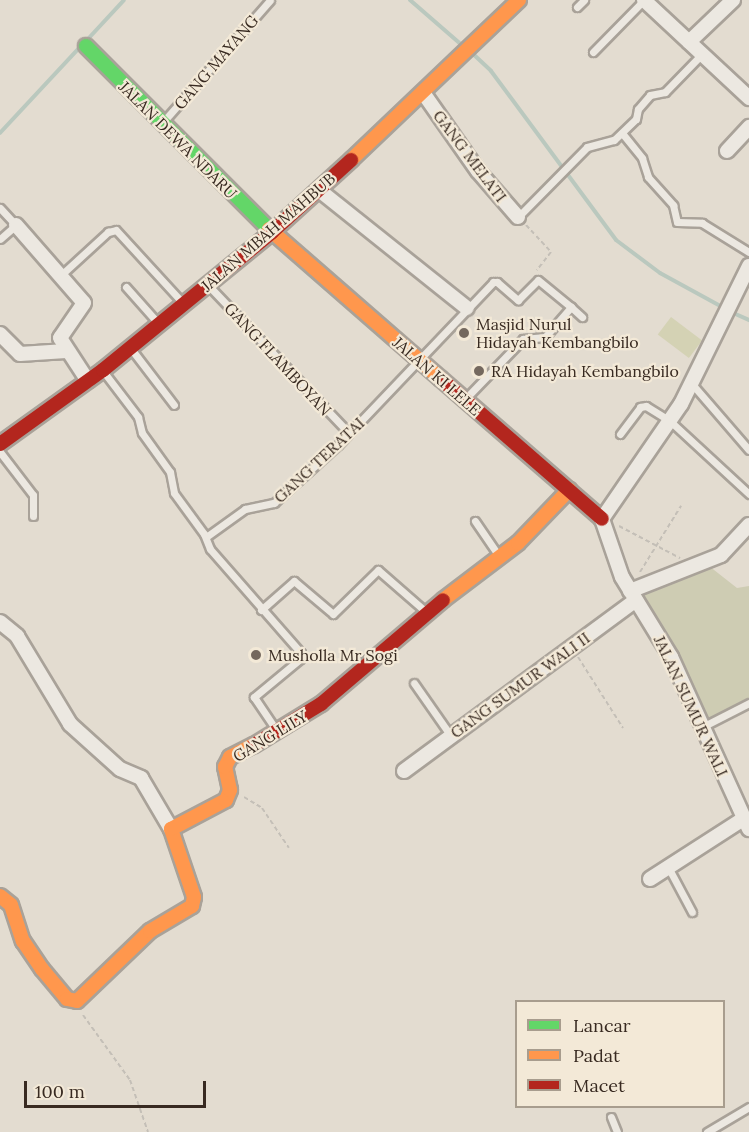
<!DOCTYPE html>
<html>
<head>
<meta charset="utf-8">
<style>
  body { margin:0 }
  #map { position:relative; width:749px; height:1132px; overflow:hidden; background:#e3dcd0; font-family:Lora,serif }
  div>[style] { position:absolute }
  .green>* { inset:0; background:#d4d2b4; transform-origin:0 0 }
  .cemetery>* { inset:0; background:#ceccb3 }
  .stream>* { height:4px; margin:-2px; padding:0 2px; transform-origin:2px; border-radius:2px; background:#bac8be }
  .path>* { height:2px; margin-top:-1px; transform-origin:0; background:repeating-linear-gradient(90deg,#c4bfb7 0 4.5px,transparent 0 7.5px) }
  .roads { filter:drop-shadow(2px 0 #a9a299) drop-shadow(-2px 0 #a9a299) drop-shadow(0 2px #a9a299) drop-shadow(0 -2px #a9a299) }
  .lane>* { height:7px; margin:-3.5px; padding:0 3.5px; transform-origin:3.5px; border-radius:3.5px; background:#ece8e1 }
  .street>* { height:14px; margin:-7px; padding:0 7px; transform-origin:7px; border-radius:7px; background:#ece8e1 }
  .fast>* { height:14px; margin:-7px; padding:0 7px; transform-origin:7px; border-radius:7px; background:#63d668 }
  .slow>* { height:14px; margin:-7px; padding:0 7px; transform-origin:7px; border-radius:7px; background:#ff974d }
  .jam>* { height:14px; margin:-7px; padding:0 7px; transform-origin:7px; border-radius:7px; background:#b3261e }
  .dots>* { width:16px; height:16px; translate:-50% -50%; box-sizing:border-box; border:3px solid #f3e9d7; border-radius:50% }
  span { translate:-50% -50%; white-space:nowrap; text-align:center; line-height:1.15; -webkit-text-stroke:4.5px #f3e9d7; paint-order:stroke }
  .street-label { font-size:16px; color:#382a21 }
  .poi-label { font-size:16px; color:#382a21 }
  .left { translate:0 -50%; text-align:left }
  .legend { position:absolute; left:515px; top:1000px; width:210px; height:108px; box-sizing:border-box; background:#f3e9d7; border:2px solid #a89d8e; margin:0; padding:8px 10px; list-style:none; font-size:18px; color:#382a21 }
  .legend li { display:flex; align-items:center; gap:12px; height:30px }
  .legend b { width:30px; border:2px solid #a89d8e }
  .scale { position:absolute; left:24px; top:1081px; width:182px; height:27px; box-sizing:border-box; border:3px solid #382a21; border-top:0; padding-left:8px; font-size:18px; line-height:21px; white-space:nowrap; color:#382a21; -webkit-text-stroke:4px #f3e9d7; paint-order:stroke }
</style>
</head>
<body>
<div id="map">
  <div class="green">
    <div style="left:671px;top:317px;width:39px;height:22px;rotate:37deg"></div>
  </div>
  <div class="cemetery">
    <div style="clip-path:polygon(709px 566px,737px 588px,749px 586px,749px 699px,705px 721px,638px 594px)"></div>
  </div>
  <div class="stream">
    <div style="left:410px;top:0;width:72px;rotate:41deg"></div>
    <div style="left:87px;top:40px;width:54px;rotate:-47.2deg"></div>
    <div style="left:472px;top:53px;width:26px;rotate:43deg"></div>
    <div style="left:491px;top:71px;width:210px;rotate:53.5deg"></div>
    <div style="left:616px;top:240px;width:55px;rotate:36.9deg"></div>
    <div style="left:660px;top:273px;width:73px;rotate:28.7deg"></div>
    <div style="left:0;top:133px;width:116px;rotate:-47.1deg"></div>
    <div style="left:731px;top:312px;width:20px;rotate:24deg"></div>
  </div>
  <div class="path">
    <div style="left:526px;top:225px;width:37px;rotate:47deg"></div>
    <div style="left:551px;top:252px;width:23px;rotate:128deg"></div>
    <div style="left:619px;top:526px;width:69px;rotate:27.7deg"></div>
    <div style="left:640px;top:572px;width:78px;rotate:-58.2deg"></div>
    <div style="left:578px;top:657px;width:84px;rotate:57.6deg"></div>
    <div style="left:244px;top:797px;width:21px;rotate:31deg"></div>
    <div style="left:262px;top:808px;width:48px;rotate:56deg"></div>
    <div style="left:83px;top:1015px;width:80px;rotate:54.1deg"></div>
    <div style="left:130px;top:1080px;width:55px;rotate:70.9deg"></div>
  </div>
  <div class="roads">
    <div class="lane">
      <div style="left:577px;top:7px;width:10px;rotate:-45deg"></div>
      <div style="left:593px;top:52px;width:73px;rotate:-45.6deg"></div>
      <div style="left:163px;top:122px;width:162px;rotate:-48.7deg"></div>
      <div style="left:622px;top:133px;width:32px;rotate:51deg"></div>
      <div style="left:642px;top:158px;width:20px;rotate:72deg"></div>
      <div style="left:648px;top:177px;width:38px;rotate:48deg"></div>
      <div style="left:673px;top:205px;width:17px;rotate:77deg"></div>
      <div style="left:677px;top:222px;width:25px;rotate:2deg"></div>
      <div style="left:702px;top:223px;width:55px;rotate:31.7deg"></div>
      <div style="left:0;top:208px;width:23px;rotate:47deg"></div>
      <div style="left:16px;top:225px;width:21px;rotate:139deg"></div>
      <div style="left:518px;top:217px;width:98px;rotate:-45.4deg"></div>
      <div style="left:587px;top:147px;width:28px;rotate:-15deg"></div>
      <div style="left:614px;top:140px;width:30px;rotate:-44deg"></div>
      <div style="left:636px;top:119px;width:10px;rotate:-79deg"></div>
      <div style="left:638px;top:109px;width:18px;rotate:-49deg"></div>
      <div style="left:650px;top:95px;width:15px;rotate:-11deg"></div>
      <div style="left:665px;top:92px;width:53px;rotate:-45.8deg"></div>
      <div style="left:61px;top:275px;width:64px;rotate:-42.5deg"></div>
      <div style="left:108px;top:232px;width:8px;rotate:-14deg"></div>
      <div style="left:116px;top:230px;width:99px;rotate:47.5deg"></div>
      <div style="left:208px;top:285px;width:204px;rotate:46.4deg"></div>
      <div style="left:126px;top:287px;width:48px;rotate:48.4deg"></div>
      <div style="left:132px;top:350px;width:69px;rotate:52.6deg"></div>
      <div style="left:103px;top:371px;width:58px;rotate:52.7deg"></div>
      <div style="left:138px;top:417px;width:16px;rotate:76deg"></div>
      <div style="left:142px;top:433px;width:48px;rotate:54.3deg"></div>
      <div style="left:170px;top:472px;width:21px;rotate:79deg"></div>
      <div style="left:174px;top:493px;width:51px;rotate:53.8deg"></div>
      <div style="left:204px;top:534px;width:16px;rotate:68deg"></div>
      <div style="left:210px;top:549px;width:138px;rotate:48.8deg"></div>
      <div style="left:301px;top:653px;width:6px;rotate:99deg"></div>
      <div style="left:300px;top:659px;width:60px;rotate:140.4deg"></div>
      <div style="left:254px;top:697px;width:40px;rotate:56deg"></div>
      <div style="left:692px;top:384px;width:87px;rotate:49.2deg"></div>
      <div style="left:466px;top:398px;width:82px;rotate:-46deg"></div>
      <div style="left:523px;top:339px;width:22px;rotate:-5deg"></div>
      <div style="left:545px;top:337px;width:40px;rotate:-49deg"></div>
      <div style="left:571px;top:307px;width:15px;rotate:42deg"></div>
      <div style="left:620px;top:434px;width:34px;rotate:-53deg"></div>
      <div style="left:640px;top:407px;width:6px;rotate:-9deg"></div>
      <div style="left:646px;top:406px;width:28px;rotate:32deg"></div>
      <div style="left:670px;top:421px;width:108px;rotate:42.7deg"></div>
      <div style="left:0;top:452px;width:54px;rotate:52.5deg"></div>
      <div style="left:33px;top:495px;width:21px;rotate:90deg"></div>
      <div style="left:475px;top:521px;width:42px;rotate:55.6deg"></div>
      <div style="left:206px;top:537px;width:48px;rotate:-35.7deg"></div>
      <div style="left:245px;top:509px;width:30px;rotate:-12deg"></div>
      <div style="left:274px;top:503px;width:86px;rotate:-42.2deg"></div>
      <div style="left:338px;top:445px;width:225px;rotate:-46.4deg"></div>
      <div style="left:493px;top:282px;width:4px"></div>
      <div style="left:497px;top:282px;width:28px;rotate:41deg"></div>
      <div style="left:518px;top:300px;width:28px;rotate:-45deg"></div>
      <div style="left:538px;top:280px;width:43px;rotate:39.3deg"></div>
      <div style="left:261px;top:610px;width:44px;rotate:-41.3deg"></div>
      <div style="left:294px;top:581px;width:51px;rotate:40.2deg"></div>
      <div style="left:333px;top:614px;width:63px;rotate:-44.4deg"></div>
      <div style="left:378px;top:570px;width:61px;rotate:41deg"></div>
      <div style="left:414px;top:683px;width:65px;rotate:55.1deg"></div>
      <div style="left:702px;top:727px;width:53px;rotate:-27.1deg"></div>
      <div style="left:668px;top:867px;width:51px;rotate:61.9deg"></div>
      <div style="left:611px;top:1117px;width:16px;rotate:68deg"></div>
      <div style="left:707px;top:1132px;width:49px;rotate:-30.8deg"></div>
    </div>
    <div class="street">
      <div style="left:644px;top:0;width:144px;rotate:43deg"></div>
      <div style="left:689px;top:42px;width:61px;rotate:-43.7deg"></div>
      <div style="left:424px;top:94px;width:94px;rotate:55deg"></div>
      <div style="left:478px;top:171px;width:61px;rotate:49deg"></div>
      <div style="left:727px;top:151px;width:33px;rotate:-47deg"></div>
      <div style="left:319px;top:190px;width:189px;rotate:38.6deg"></div>
      <div style="left:16px;top:225px;width:103px;rotate:48.9deg"></div>
      <div style="left:84px;top:303px;width:42px;rotate:124.4deg"></div>
      <div style="left:60px;top:338px;width:51px;rotate:56.9deg"></div>
      <div style="left:749px;top:266px;width:154px;rotate:116.2deg"></div>
      <div style="left:681px;top:404px;width:140px;rotate:124.5deg"></div>
      <div style="left:602px;top:519px;width:61px;rotate:71deg"></div>
      <div style="left:622px;top:577px;width:94px;rotate:58.5deg"></div>
      <div style="left:671px;top:657px;width:189px;rotate:65.6deg"></div>
      <div style="left:0;top:334px;width:28px;rotate:45deg"></div>
      <div style="left:20px;top:354px;width:46px;rotate:-3.7deg"></div>
      <div style="left:630px;top:591px;width:98px;rotate:-21.6deg"></div>
      <div style="left:721px;top:555px;width:41px;rotate:-47deg"></div>
      <div style="left:0;top:622px;width:22px;rotate:39deg"></div>
      <div style="left:17px;top:636px;width:103px;rotate:58.9deg"></div>
      <div style="left:70px;top:724px;width:67px;rotate:42deg"></div>
      <div style="left:120px;top:769px;width:23px;rotate:23deg"></div>
      <div style="left:141px;top:778px;width:59px;rotate:59.5deg"></div>
      <div style="left:404px;top:771px;width:288px;rotate:-36.4deg"></div>
      <div style="left:650px;top:879px;width:111px;rotate:-32.8deg"></div>
    </div>
    <div class="fast">
      <div style="left:86px;top:46px;width:259px;rotate:45deg"></div>
    </div>
    <div class="slow">
      <div style="left:351px;top:160px;width:232px;rotate:-43.6deg"></div>
      <div style="left:269px;top:229px;width:228px;rotate:41.1deg"></div>
      <div style="left:443px;top:600px;width:94px;rotate:-37.2deg"></div>
      <div style="left:518px;top:543px;width:74px;rotate:-46.1deg"></div>
      <div style="left:0;top:896px;width:14px;rotate:39deg"></div>
      <div style="left:11px;top:905px;width:38px;rotate:72deg"></div>
      <div style="left:23px;top:941px;width:34px;rotate:56deg"></div>
      <div style="left:42px;top:969px;width:39px;rotate:50deg"></div>
      <div style="left:67px;top:999px;width:10px;rotate:11deg"></div>
      <div style="left:77px;top:1001px;width:101px;rotate:-43.8deg"></div>
      <div style="left:150px;top:931px;width:49px;rotate:-30.8deg"></div>
      <div style="left:192px;top:906px;width:9px;rotate:-77deg"></div>
      <div style="left:194px;top:897px;width:72px;rotate:-108.7deg"></div>
      <div style="left:171px;top:829px;width:62px;rotate:-27.8deg"></div>
      <div style="left:226px;top:800px;width:11px;rotate:-68deg"></div>
      <div style="left:230px;top:790px;width:24px;rotate:-102deg"></div>
      <div style="left:225px;top:767px;width:11px;rotate:-63deg"></div>
      <div style="left:230px;top:757px;width:27px;rotate:-27deg"></div>
    </div>
    <div class="jam">
      <div style="left:441px;top:379px;width:213px;rotate:41deg"></div>
      <div style="left:0;top:444px;width:127px;rotate:-35.7deg"></div>
      <div style="left:103px;top:370px;width:218px;rotate:-39.2deg"></div>
      <div style="left:272px;top:232px;width:107px;rotate:-42.3deg"></div>
      <div style="left:254px;top:745px;width:79px;rotate:-31.5deg"></div>
      <div style="left:321px;top:704px;width:160px;rotate:-40.4deg"></div>
    </div>
  </div>
  <div class="dots">
    <div style="left:464px;top:333px;background:#74685e"></div>
    <div style="left:479px;top:371px;background:#74685e"></div>
    <div style="left:256px;top:655px;background:#74685e"></div>
  </div>
  <div class="street-label">
    <span style="left:216px;top:62px;rotate:-49deg">GANG MAYANG</span>
    <span style="left:178px;top:140px;rotate:45deg">JALAN DEWA NDARU</span>
    <span style="left:470px;top:156px;rotate:53deg">GANG MELATI</span>
    <span style="left:268px;top:232px;rotate:-41deg">JALAN MBAH MAHBUB</span>
    <span style="left:278px;top:359px;rotate:47deg">GANG FLAMBOYAN</span>
    <span style="left:437px;top:376px;rotate:41deg">JALAN KI LELE</span>
    <span style="left:319px;top:460px;rotate:-43deg">GANG TERATAI</span>
    <span style="left:520px;top:685px;rotate:-36deg">GANG SUMUR WALI II</span>
    <span style="left:691px;top:706px;rotate:65deg">JALAN SUMUR WALI</span>
    <span style="left:270px;top:736px;rotate:-31deg">GANG LILY</span>
  </div>
  <div class="poi-label">
    <span class="left" style="left:476px;top:333px">Masjid Nurul<br>Hidayah Kembangbilo</span>
    <span class="left" style="left:491px;top:371px">RA Hidayah Kembangbilo</span>
    <span class="left" style="left:268px;top:655px">Musholla Mr Sogi</span>
  </div>
  <ul class="legend">
  <li><b style="height:8px;background:#63d668"></b>Lancar</li>
  <li><b style="height:8px;background:#ff974d"></b>Padat</li>
  <li><b style="height:8px;background:#b3261e"></b>Macet</li>
  </ul>
  <div class="scale">100 m</div>
</div>
</body>
</html>
